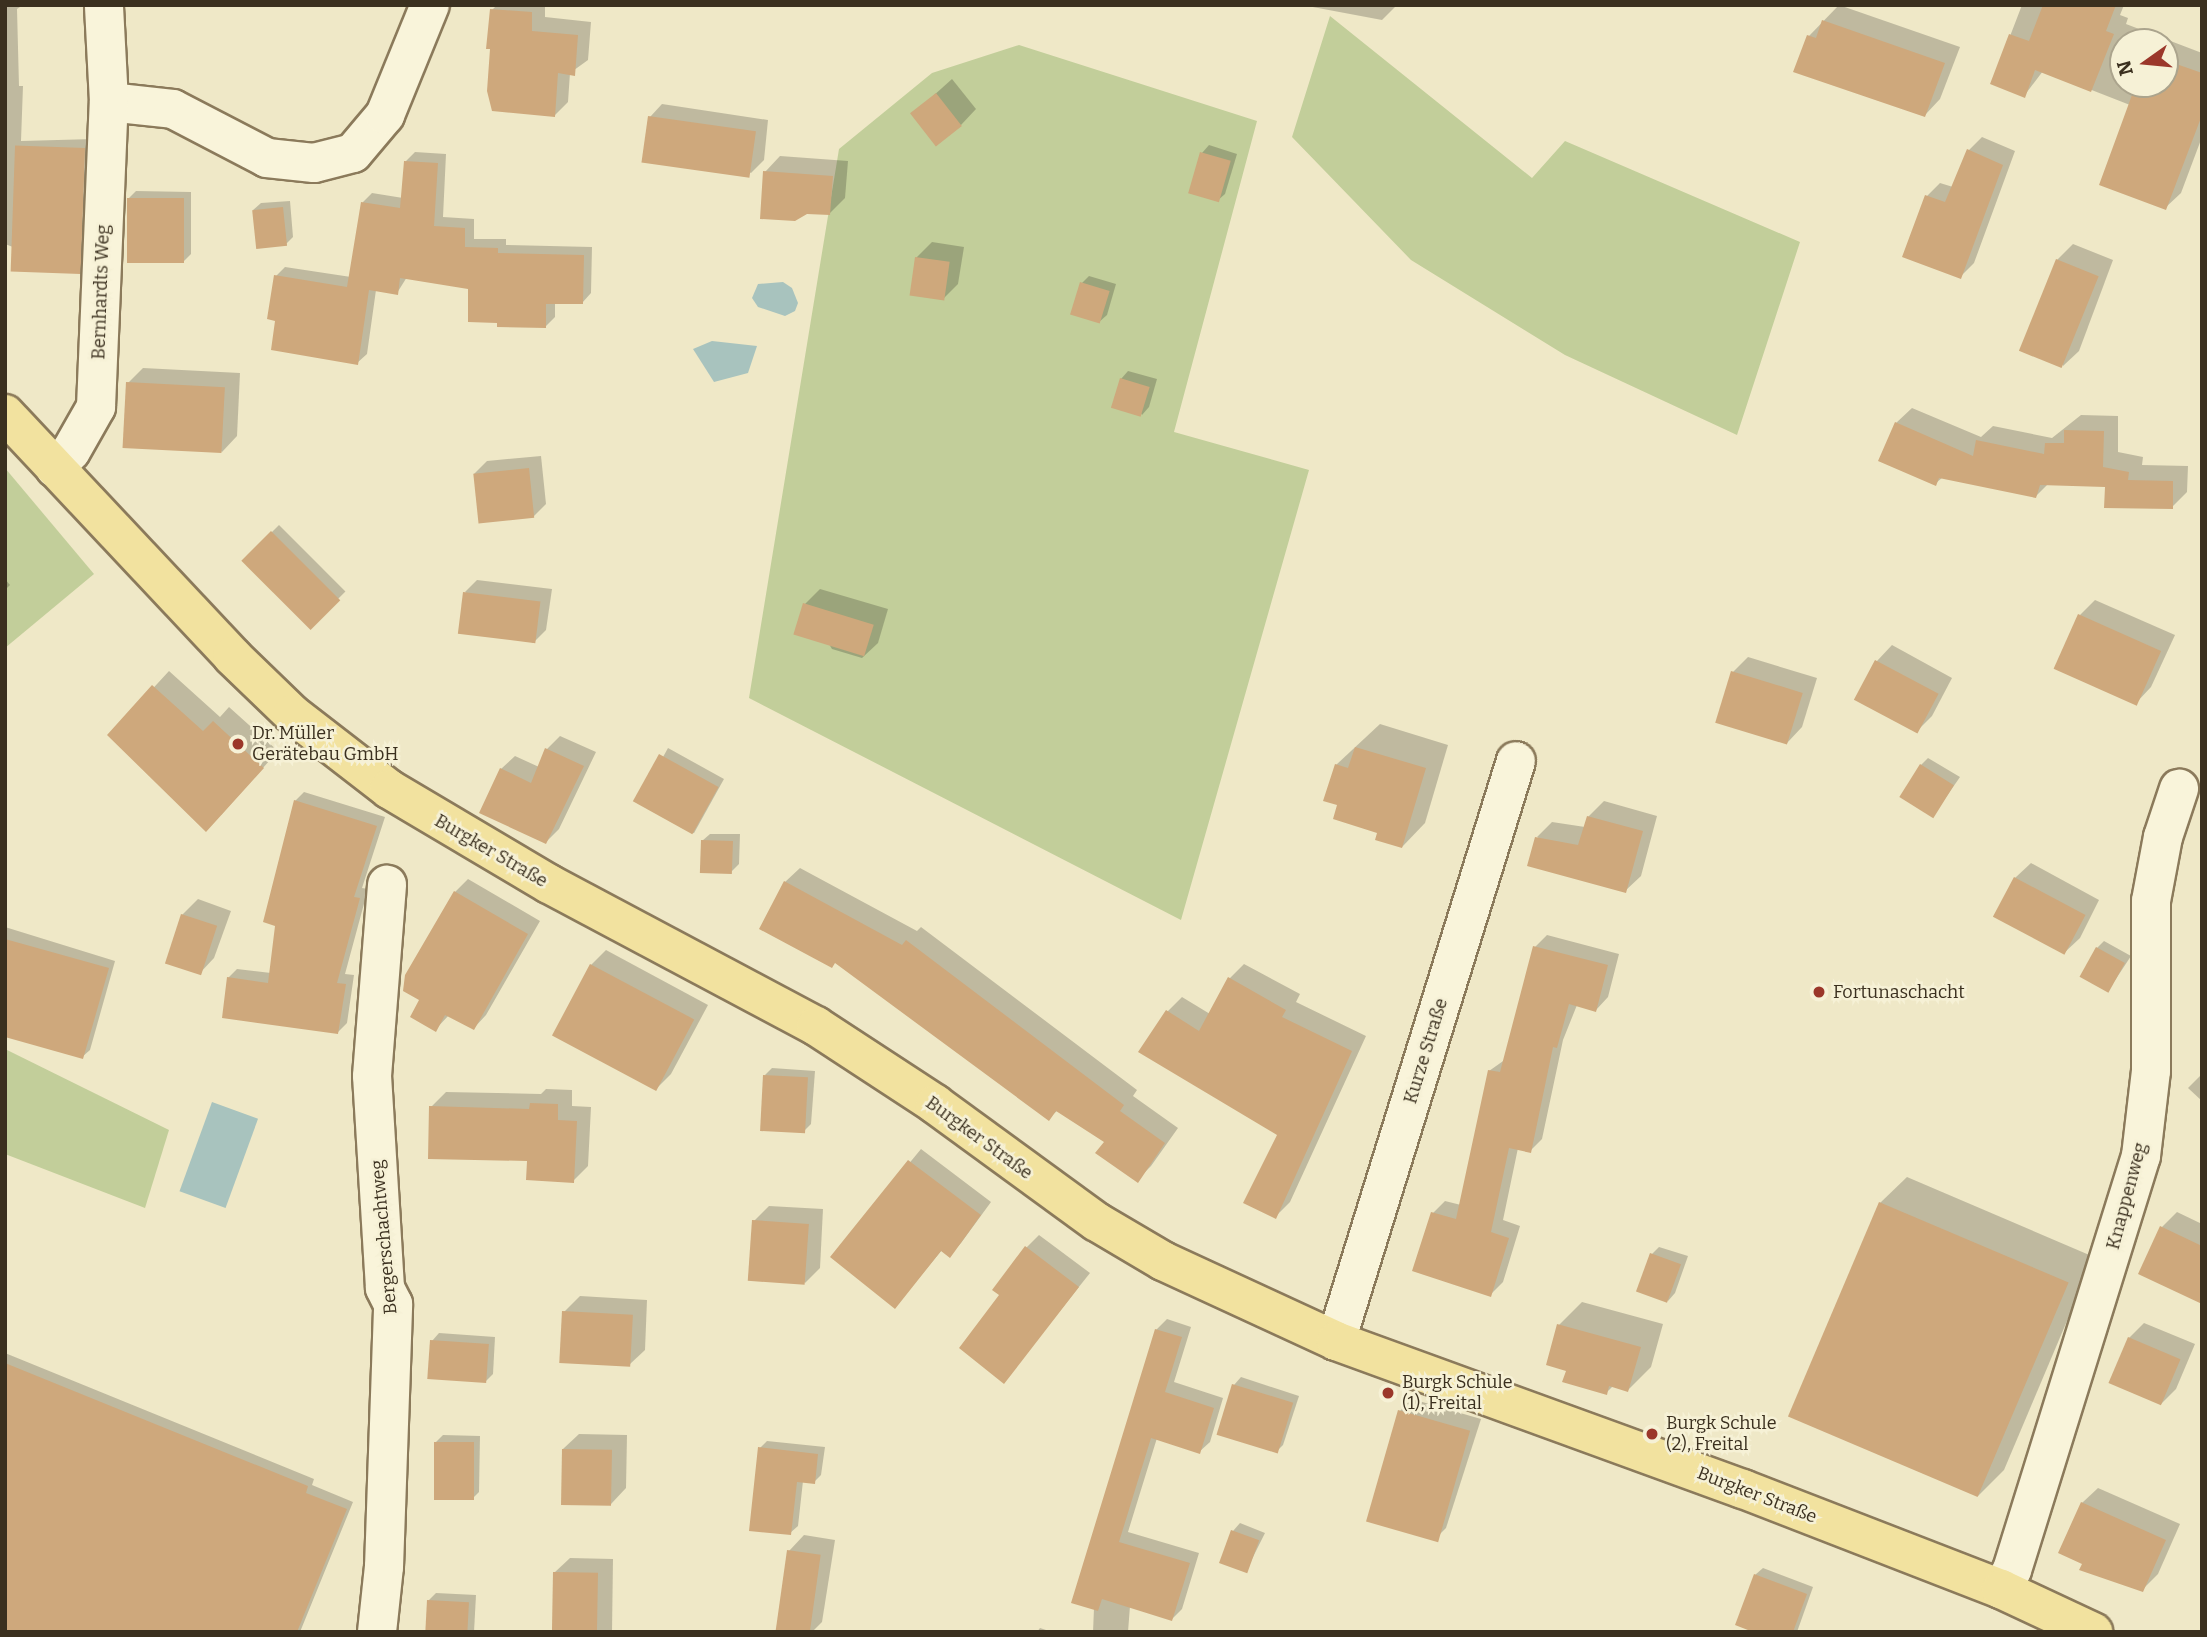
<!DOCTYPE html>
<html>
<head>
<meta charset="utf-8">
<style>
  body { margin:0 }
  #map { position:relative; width:2207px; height:1637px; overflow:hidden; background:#efe8c7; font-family:Bitter,serif }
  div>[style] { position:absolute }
  .green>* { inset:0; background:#c2ce9a }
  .water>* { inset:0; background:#a8c3be; transform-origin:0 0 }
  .shadow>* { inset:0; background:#0003; transform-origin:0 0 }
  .building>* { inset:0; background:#cea87c; transform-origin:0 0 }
  .roads { filter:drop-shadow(2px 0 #8b7a5b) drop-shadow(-2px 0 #8b7a5b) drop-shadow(0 2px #8b7a5b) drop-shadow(0 -2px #8b7a5b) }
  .minor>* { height:38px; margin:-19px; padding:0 19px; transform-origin:19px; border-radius:19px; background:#f9f4da }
  .major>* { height:38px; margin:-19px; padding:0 19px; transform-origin:19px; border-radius:19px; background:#f2e29f }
  .dots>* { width:19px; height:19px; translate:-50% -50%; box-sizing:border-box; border:4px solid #f6f1d6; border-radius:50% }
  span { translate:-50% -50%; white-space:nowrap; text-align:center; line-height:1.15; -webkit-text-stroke:5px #f6f1d6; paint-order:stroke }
  .street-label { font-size:18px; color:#3b301f }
  .poi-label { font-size:18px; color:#3b301f }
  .left { translate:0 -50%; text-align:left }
  .frame { position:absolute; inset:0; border:7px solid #3b301f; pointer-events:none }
  .north { position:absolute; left:2109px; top:28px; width:70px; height:70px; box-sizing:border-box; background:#f6f1d6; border:2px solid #aba48d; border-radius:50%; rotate:255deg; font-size:19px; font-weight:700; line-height:28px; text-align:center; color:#3b301f }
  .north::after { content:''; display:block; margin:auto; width:24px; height:32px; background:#9b372a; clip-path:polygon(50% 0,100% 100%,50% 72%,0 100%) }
</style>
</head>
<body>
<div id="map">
  <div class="green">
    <div style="clip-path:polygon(1330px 16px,1532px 178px,1565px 141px,1800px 242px,1737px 435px,1565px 355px,1411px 260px,1292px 137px)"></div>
    <div style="clip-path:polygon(1019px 45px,1257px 121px,1174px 432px,1309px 470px,1181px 920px,749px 698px,839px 149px,932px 73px)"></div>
    <div style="clip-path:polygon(5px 468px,94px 574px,5px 648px)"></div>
    <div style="clip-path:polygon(5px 1049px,169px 1130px,145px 1208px,5px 1154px)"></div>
  </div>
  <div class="water">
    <div style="clip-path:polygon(783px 282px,792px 288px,798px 303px,795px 311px,785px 316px,758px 307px,752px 298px,758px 284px)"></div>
    <div style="clip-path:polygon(712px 341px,757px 346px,748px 373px,714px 382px,693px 349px)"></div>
    <div style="left:212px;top:1102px;width:49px;height:95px;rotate:20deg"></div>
  </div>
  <div class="shadow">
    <div style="clip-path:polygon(5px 5px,23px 5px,17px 9px,19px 86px,23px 86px,21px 141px,94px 139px,88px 263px,79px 272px,5px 244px)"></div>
    <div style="clip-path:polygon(497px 5px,545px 5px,545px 17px,591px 22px,588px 60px,570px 73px,568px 102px,554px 116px,492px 10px)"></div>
    <div style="clip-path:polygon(1302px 5px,1397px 5px,1382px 20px)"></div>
    <div style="clip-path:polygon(1839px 5px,1960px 47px,1940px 99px,1925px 115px,1809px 36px)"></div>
    <div style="clip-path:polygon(evenodd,2022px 5px,2124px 5px,2120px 15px,2128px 18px,2126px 24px,2202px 53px,2202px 137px,2181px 193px,2165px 208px,2130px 105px,2043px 71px,2024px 96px,1992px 83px,2022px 5px,2123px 42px,2165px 42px,2165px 84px,2123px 84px,2123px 42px)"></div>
    <div style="clip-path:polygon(952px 79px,976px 109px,961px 125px,913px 114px)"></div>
    <div style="clip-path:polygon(662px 104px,768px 120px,764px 160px,751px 173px,650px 117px)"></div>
    <div style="clip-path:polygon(1982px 137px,2015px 151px,1974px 263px,1960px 277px,1927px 196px,1940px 183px,1953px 187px,1969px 150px)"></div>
    <div style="clip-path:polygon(1209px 145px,1237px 154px,1225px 194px,1217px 201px,1202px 153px)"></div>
    <div style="clip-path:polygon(415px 152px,446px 154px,443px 217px,474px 219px,474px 239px,506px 239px,506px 245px,592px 247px,591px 293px,582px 303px,555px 302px,555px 317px,546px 326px,470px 287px,407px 277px,397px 293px,376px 290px,367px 354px,357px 363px,277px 319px,276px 276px,285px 267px,351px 277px,363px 202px,372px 193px,403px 198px,406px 161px)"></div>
    <div style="clip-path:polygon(780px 156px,848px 161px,845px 198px,830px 213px,807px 212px,765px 172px)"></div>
    <div style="clip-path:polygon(136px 191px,191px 192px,191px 254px,184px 261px,129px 198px)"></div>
    <div style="clip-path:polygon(290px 201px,293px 237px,286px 244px,253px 210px,261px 203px)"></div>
    <div style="clip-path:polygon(932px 242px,964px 247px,958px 284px,943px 299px,916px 258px)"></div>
    <div style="clip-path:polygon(2073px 244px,2113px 260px,2079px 351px,2063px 366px,2057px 260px)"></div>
    <div style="clip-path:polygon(1089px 276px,1116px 284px,1107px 315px,1099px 322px,1082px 283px)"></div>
    <div style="clip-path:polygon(143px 368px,240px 373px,237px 436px,222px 452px,128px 383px)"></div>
    <div style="clip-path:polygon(1128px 371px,1157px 379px,1149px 407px,1142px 415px,1121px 379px)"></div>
    <div style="clip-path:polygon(1912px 408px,1981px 437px,1993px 426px,2052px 438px,2081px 415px,2118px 416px,2118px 452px,2143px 457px,2142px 465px,2188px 466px,2187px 492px,2172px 507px,2107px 485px,2048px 484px,2036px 496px,1943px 477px,1936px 483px,1896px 423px)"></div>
    <div style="clip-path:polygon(541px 456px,546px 504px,533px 517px,474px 474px,487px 461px)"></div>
    <div style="left:279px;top:525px;width:94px;height:51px;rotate:45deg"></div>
    <div style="clip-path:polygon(5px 579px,10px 585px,5px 590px)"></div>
    <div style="clip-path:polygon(477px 580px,552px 589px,546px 630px,533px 643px,465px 592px)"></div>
    <div style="clip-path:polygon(820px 589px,888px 609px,878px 643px,862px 658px,832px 649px,805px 604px)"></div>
    <div style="clip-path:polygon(2095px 600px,2175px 635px,2151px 687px,2136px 703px,2080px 615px)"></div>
    <div style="clip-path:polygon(1892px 645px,1952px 678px,1932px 716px,1916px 732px,1856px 699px,1877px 661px)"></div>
    <div style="clip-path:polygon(1748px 657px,1817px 678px,1802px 727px,1787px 743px,1733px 672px)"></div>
    <div style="clip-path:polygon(169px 671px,220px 717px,229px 707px,278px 751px,221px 815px,110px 735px)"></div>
    <div style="clip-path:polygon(1380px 724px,1448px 745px,1425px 823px,1402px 847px,1339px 804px,1336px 765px)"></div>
    <div style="clip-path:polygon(560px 736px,596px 752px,559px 829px,546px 842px,501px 769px,515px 756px,539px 767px,547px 749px)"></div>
    <div style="left:668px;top:748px;width:64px;height:62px;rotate:29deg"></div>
    <div style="clip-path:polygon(1928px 758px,1960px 777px,1933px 816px,1921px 765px)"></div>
    <div style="clip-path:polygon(304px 792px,385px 817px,362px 888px,368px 889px,345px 974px,354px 975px,347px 1023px,338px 1032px,228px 978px,237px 969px,271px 973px,295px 801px)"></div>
    <div style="clip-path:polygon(1604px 801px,1657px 816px,1641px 876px,1625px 891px,1537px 837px,1552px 822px,1585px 827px,1588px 817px)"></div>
    <div style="clip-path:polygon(710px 834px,740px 834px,739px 864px,732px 871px,702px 841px)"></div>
    <div style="clip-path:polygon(2031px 863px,2099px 900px,2080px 938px,2064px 953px,2015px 878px)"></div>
    <div style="clip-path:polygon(800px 868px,917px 931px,921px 927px,1137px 1090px,1133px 1096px,1178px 1128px,1151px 1166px,1137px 1180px,1106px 1142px,1058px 1110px,1048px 1119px,785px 882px)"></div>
    <div style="clip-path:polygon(468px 879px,540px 921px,486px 1015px,474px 1028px,449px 1015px,435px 1030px,422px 999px,455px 892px)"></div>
    <div style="clip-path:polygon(198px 899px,231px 911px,214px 958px,199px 974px,182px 915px)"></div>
    <div style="clip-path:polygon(5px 927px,115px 961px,90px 1050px,82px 1057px,5px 1035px)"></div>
    <div style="clip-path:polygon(1547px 935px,1619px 954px,1608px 997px,1596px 1010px,1577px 1005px,1563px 1040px,1542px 1139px,1530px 1151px,1518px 1148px,1503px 1220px,1520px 1226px,1503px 1282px,1490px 1295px,1433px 1213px,1445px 1201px,1461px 1205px,1489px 1071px,1506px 1059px,1535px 947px)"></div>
    <div style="clip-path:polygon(2104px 941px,2131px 956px,2108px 991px,2097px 948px)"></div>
    <div style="clip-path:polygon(606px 950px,708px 1005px,671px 1074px,656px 1089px,591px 965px)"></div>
    <div style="clip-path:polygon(1244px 964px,1300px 994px,1296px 1002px,1366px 1036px,1290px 1202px,1275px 1217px,1279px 1134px,1167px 1012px,1182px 997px,1210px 1014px,1229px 979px)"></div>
    <div style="clip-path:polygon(772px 1068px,815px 1071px,811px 1124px,804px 1131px,765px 1075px)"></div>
    <div style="clip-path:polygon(2202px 1074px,2202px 1101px,2188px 1088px)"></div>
    <div style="clip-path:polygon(546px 1089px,572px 1090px,572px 1106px,591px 1107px,588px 1166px,573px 1181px,431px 1107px,446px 1092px,541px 1094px)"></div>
    <div style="clip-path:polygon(921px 1149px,991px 1202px,961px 1243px,950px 1255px,942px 1250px,895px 1307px,832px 1257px)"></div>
    <div style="clip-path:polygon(1907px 1177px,2094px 1257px,2004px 1470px,1978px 1496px,1880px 1203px)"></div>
    <div style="clip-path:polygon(769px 1206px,823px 1209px,820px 1268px,805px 1283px,754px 1221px)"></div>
    <div style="clip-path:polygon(2177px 1212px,2202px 1224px,2202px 1300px,2162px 1227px)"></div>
    <div style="clip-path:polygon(1039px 1235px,1090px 1273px,1004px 1381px,1002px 1295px,1026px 1248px)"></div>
    <div style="clip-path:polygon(1659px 1247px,1688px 1256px,1675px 1293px,1668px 1301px,1652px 1254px)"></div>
    <div style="clip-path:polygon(580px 1296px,647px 1300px,645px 1350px,629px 1365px,564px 1312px)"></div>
    <div style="clip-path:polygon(1582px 1302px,1663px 1324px,1651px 1367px,1628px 1390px,1613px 1386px,1606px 1393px,1568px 1370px,1559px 1325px)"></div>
    <div style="clip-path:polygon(1167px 1319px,1191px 1327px,1174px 1382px,1223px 1398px,1210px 1442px,1199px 1452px,1157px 1438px,1128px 1532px,1199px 1553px,1182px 1609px,1172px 1619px,1130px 1606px,1128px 1632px,1093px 1632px,1094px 1608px,1156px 1330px)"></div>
    <div style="clip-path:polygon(2144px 1323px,2195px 1344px,2176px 1389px,2161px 1404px,2129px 1338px)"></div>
    <div style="clip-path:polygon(439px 1333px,495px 1337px,493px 1374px,485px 1382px,432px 1341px)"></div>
    <div style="clip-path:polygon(5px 1353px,314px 1479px,312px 1485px,353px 1502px,300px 1632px,5px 1632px)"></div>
    <div style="clip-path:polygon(1241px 1377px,1299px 1396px,1283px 1445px,1276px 1452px,1234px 1385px)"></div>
    <div style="clip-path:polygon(1412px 1399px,1481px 1419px,1446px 1528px,1434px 1540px,1400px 1411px)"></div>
    <div style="clip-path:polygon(579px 1434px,627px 1435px,626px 1488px,611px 1504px,563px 1449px)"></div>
    <div style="clip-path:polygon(443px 1435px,480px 1436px,479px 1492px,472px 1499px,436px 1442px)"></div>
    <div style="clip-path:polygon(767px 1441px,825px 1447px,821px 1475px,814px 1482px,803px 1481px,798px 1526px,790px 1533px,760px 1448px)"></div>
    <div style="clip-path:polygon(2098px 1488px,2180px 1524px,2158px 1574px,2142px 1590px,2085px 1563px,2082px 1503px)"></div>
    <div style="clip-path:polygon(1240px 1523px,1265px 1533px,1246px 1571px,1233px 1531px)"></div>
    <div style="clip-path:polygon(804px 1535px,835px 1540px,822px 1622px,812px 1632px,776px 1632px,789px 1551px)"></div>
    <div style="clip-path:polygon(570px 1558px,613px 1559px,612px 1632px,553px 1632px,554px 1573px)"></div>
    <div style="clip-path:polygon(1763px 1568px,1813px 1587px,1797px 1632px,1758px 1632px,1755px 1575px)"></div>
    <div style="clip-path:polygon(436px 1593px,476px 1595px,474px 1632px,427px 1632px,428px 1601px)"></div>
    <div style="clip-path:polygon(1040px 1628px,1052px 1632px,1037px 1632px)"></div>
  </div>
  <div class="building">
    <div style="clip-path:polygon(2043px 5px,2116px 5px,2106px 31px,2114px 34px,2091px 92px,2035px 70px,2025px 98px,1990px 84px,2009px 34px,2029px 41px)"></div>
    <div style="clip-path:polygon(490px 9px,532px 12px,532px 31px,578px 35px,575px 76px,558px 73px,555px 117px,492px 111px,487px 91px,490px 49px,486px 49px)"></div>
    <div style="clip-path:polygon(1822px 20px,1945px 63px,1925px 117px,1793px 72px,1807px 35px,1816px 38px)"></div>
    <div style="clip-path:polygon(2165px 60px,2202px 73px,2202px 115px,2166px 210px,2099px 185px,2136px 84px,2165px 84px)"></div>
    <div style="left:936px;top:93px;width:42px;height:33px;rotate:52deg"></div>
    <div style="left:648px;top:116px;width:109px;height:47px;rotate:8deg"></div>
    <div style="left:85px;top:148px;width:126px;height:70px;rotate:92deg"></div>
    <div style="clip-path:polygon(1967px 149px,2003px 165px,1961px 279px,1902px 257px,1925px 195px,1945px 202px)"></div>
    <div style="left:1200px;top:152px;width:32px;height:43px;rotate:16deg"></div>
    <div style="clip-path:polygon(404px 161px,438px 163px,434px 226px,465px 228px,465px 247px,498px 248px,498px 253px,584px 255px,583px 304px,546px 304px,546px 328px,497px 327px,497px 323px,468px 322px,468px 289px,400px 278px,398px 295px,369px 290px,358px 365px,271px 350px,275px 321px,267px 319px,274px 275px,347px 287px,361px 202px,400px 208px)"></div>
    <div style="clip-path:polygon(763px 171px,833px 176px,830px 215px,807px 214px,795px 221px,760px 219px)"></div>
    <div style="left:127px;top:198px;width:57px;height:65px"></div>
    <div style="left:283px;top:207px;width:39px;height:31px;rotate:84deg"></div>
    <div style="left:915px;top:257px;width:35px;height:39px;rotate:8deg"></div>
    <div style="left:2056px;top:259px;width:46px;height:99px;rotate:22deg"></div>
    <div style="left:1080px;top:282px;width:31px;height:34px;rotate:17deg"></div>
    <div style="left:1120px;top:378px;width:31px;height:31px;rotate:17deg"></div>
    <div style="left:126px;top:382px;width:99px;height:66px;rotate:3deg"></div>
    <div style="clip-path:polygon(1895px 422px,1973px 456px,1976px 440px,2044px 454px,2045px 443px,2064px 443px,2064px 430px,2104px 431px,2103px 467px,2129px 472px,2128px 480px,2173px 481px,2173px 509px,2104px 508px,2105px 487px,2040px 485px,2036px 498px,1939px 478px,1936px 486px,1878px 461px)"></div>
    <div style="left:529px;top:468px;width:50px;height:56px;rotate:84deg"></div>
    <div style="left:271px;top:531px;width:98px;height:42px;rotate:45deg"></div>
    <div style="left:463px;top:592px;width:78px;height:42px;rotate:7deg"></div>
    <div style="left:803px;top:603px;width:74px;height:33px;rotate:17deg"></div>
    <div style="left:2078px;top:614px;width:91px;height:60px;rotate:24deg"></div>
    <div style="left:1875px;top:660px;width:72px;height:45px;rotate:28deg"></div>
    <div style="left:1731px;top:671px;width:75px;height:54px;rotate:17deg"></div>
    <div style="clip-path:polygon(152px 685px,203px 731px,213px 721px,264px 768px,206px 832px,107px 735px)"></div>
    <div style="clip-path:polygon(1355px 747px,1426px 768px,1402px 848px,1375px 840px,1377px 833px,1333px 819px,1337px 805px,1323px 801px,1335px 764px,1348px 768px)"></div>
    <div style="clip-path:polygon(545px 748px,584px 766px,546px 844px,479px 813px,500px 768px,531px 783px)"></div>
    <div style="left:659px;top:754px;width:68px;height:54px;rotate:29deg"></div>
    <div style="left:1920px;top:764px;width:40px;height:39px;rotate:32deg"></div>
    <div style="clip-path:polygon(294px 800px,377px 826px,354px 897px,360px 898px,337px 983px,346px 984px,338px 1034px,222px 1018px,227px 977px,268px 983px,275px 926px,263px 922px)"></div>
    <div style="clip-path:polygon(1587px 816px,1643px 831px,1626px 893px,1527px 866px,1535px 837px,1578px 845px)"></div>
    <div style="left:701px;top:840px;width:32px;height:33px;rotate:2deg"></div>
    <div style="left:2014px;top:877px;width:81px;height:45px;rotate:28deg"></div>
    <div style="clip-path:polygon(784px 881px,902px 945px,906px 940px,1124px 1105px,1120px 1111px,1165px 1143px,1138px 1183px,1095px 1153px,1104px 1142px,1056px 1111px,1049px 1121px,835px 963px,832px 968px,759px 929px)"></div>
    <div style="clip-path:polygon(454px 891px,528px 934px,474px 1030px,445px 1015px,436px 1032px,410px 1017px,419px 1000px,403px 991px,405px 975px)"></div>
    <div style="left:181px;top:914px;width:38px;height:52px;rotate:18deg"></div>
    <div style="clip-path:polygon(5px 939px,109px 968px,83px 1059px,5px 1037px)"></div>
    <div style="clip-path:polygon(1533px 946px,1608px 965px,1596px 1012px,1569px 1004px,1557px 1048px,1553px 1047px,1531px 1153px,1509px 1148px,1491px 1232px,1509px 1238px,1491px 1297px,1412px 1271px,1431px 1212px,1456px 1219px,1488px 1070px,1500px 1072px)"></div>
    <div style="left:2096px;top:947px;width:33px;height:34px;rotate:29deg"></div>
    <div style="left:590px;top:964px;width:118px;height:81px;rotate:28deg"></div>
    <div style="clip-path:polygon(1228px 977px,1286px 1010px,1282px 1017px,1352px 1051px,1276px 1219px,1243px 1203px,1277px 1135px,1138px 1052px,1166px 1010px,1199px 1031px)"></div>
    <div style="left:763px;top:1075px;width:45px;height:56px;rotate:3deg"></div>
    <div style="clip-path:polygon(530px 1103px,558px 1104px,558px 1120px,577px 1121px,574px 1183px,526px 1180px,527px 1161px,428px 1159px,429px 1106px,529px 1109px)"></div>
    <div style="clip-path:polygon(908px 1160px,981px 1215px,950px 1258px,941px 1251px,895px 1309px,830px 1257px)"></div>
    <div style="left:1879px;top:1202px;width:206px;height:233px;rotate:23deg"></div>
    <div style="left:752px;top:1220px;width:57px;height:61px;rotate:4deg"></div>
    <div style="clip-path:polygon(2160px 1226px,2202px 1246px,2202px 1304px,2138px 1274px)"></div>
    <div style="clip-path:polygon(1025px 1246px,1079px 1287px,1004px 1384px,959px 1348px,999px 1295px,992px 1290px)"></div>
    <div style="left:1650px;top:1253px;width:33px;height:41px;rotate:20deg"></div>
    <div style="left:562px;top:1311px;width:71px;height:52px;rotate:3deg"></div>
    <div style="clip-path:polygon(1557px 1324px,1641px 1347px,1628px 1392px,1609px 1386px,1607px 1395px,1562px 1382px,1566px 1371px,1546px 1365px)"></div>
    <div style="clip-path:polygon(1155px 1329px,1182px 1337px,1165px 1392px,1214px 1408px,1200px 1454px,1151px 1438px,1119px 1542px,1190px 1563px,1172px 1621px,1102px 1599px,1098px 1611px,1071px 1603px)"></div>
    <div style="left:2128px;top:1337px;width:57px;height:50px;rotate:23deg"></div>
    <div style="left:430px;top:1340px;width:59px;height:39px;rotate:4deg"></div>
    <div style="clip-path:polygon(5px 1363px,308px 1486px,306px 1493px,347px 1509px,297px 1632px,5px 1632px)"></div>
    <div style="left:1232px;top:1384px;width:64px;height:53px;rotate:17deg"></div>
    <div style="left:1398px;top:1410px;width:75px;height:116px;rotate:16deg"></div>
    <div style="left:434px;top:1442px;width:40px;height:58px"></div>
    <div style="clip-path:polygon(758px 1447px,818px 1454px,815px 1484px,797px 1482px,791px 1535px,749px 1531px)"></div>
    <div style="left:562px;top:1449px;width:50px;height:56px;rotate:1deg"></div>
    <div style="clip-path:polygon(2081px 1502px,2166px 1540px,2143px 1592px,2079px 1570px,2082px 1564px,2058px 1553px)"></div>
    <div style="left:1231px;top:1530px;width:30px;height:35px;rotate:20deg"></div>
    <div style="left:787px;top:1550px;width:34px;height:83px;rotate:8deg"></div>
    <div style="left:553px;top:1572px;width:45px;height:60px;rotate:1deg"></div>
    <div style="clip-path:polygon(1754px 1574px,1807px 1594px,1793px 1632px,1753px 1632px,1735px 1625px)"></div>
    <div style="left:427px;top:1600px;width:42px;height:32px;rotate:3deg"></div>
  </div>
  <div class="roads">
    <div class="minor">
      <div style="left:109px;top:102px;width:64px;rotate:6.2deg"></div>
      <div style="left:173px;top:109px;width:106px;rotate:27.5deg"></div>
      <div style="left:267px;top:158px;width:47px;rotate:6.1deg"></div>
      <div style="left:314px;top:163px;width:40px;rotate:-14.4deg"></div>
      <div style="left:353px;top:153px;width:50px;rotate:-49.9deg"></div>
      <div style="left:385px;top:115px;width:119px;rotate:-67.8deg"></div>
      <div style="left:55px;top:468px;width:23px;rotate:-47deg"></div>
      <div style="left:71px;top:451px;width:51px;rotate:-60.4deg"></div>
      <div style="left:96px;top:407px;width:305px;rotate:-87.6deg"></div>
      <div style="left:109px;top:102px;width:97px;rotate:-93deg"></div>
      <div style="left:1336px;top:1341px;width:607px;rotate:-72.76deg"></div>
      <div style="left:2001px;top:1589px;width:22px;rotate:-60deg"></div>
      <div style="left:2012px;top:1570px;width:434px;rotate:-72.7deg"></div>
      <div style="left:2141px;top:1156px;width:86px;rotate:-83.3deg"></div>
      <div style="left:2151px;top:1071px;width:170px;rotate:-90deg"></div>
      <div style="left:2151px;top:901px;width:65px;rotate:-79.4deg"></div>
      <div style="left:2163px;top:837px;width:51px;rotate:-71.6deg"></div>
      <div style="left:377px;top:1632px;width:65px;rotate:-83.9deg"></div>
      <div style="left:384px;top:1567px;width:263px;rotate:-88deg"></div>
      <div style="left:393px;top:1304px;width:18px;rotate:-117deg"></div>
      <div style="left:385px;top:1288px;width:212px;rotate:-93.5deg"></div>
      <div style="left:372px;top:1076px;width:192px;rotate:-85.5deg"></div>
    </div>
    <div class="major">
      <div style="left:5px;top:414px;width:332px;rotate:46.8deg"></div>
      <div style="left:232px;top:656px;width:83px;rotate:44deg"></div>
      <div style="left:292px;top:714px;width:123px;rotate:37.7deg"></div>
      <div style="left:389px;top:789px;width:186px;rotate:30.7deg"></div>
      <div style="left:549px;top:884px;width:302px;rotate:28deg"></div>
      <div style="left:816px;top:1026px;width:142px;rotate:33.2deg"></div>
      <div style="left:935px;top:1104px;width:200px;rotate:36.1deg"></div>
      <div style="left:1097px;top:1222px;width:77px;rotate:30.6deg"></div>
      <div style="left:1163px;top:1261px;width:191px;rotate:24.8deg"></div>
      <div style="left:1336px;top:1341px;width:433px;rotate:20deg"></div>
      <div style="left:1743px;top:1489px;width:277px;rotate:21.2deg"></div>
      <div style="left:2001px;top:1589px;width:102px;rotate:25.1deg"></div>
    </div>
  </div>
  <div class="dots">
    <div style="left:238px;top:744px;background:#9b372a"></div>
    <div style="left:1819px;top:992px;background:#9b372a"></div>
    <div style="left:1388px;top:1393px;background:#9b372a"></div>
    <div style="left:1652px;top:1434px;background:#9b372a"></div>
  </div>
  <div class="street-label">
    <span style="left:101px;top:292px;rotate:-88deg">Bernhardts Weg</span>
    <span style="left:491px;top:851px;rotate:30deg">Burgker Straße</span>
    <span style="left:1426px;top:1051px;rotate:-73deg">Kurze Straße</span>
    <span style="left:979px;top:1138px;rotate:36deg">Burgker Straße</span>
    <span style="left:2127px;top:1196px;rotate:-75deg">Knappenweg</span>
    <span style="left:384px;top:1237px;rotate:-95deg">Bergerschachtweg</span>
    <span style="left:1757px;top:1495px;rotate:21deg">Burgker Straße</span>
  </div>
  <div class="poi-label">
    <span class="left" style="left:252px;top:744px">Dr. Müller<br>Gerätebau GmbH</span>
    <span class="left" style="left:1833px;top:992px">Fortunaschacht</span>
    <span class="left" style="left:1402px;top:1393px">Burgk Schule<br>(1), Freital</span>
    <span class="left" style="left:1666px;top:1434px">Burgk Schule<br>(2), Freital</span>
  </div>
  <div class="frame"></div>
  <div class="north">N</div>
</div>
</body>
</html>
